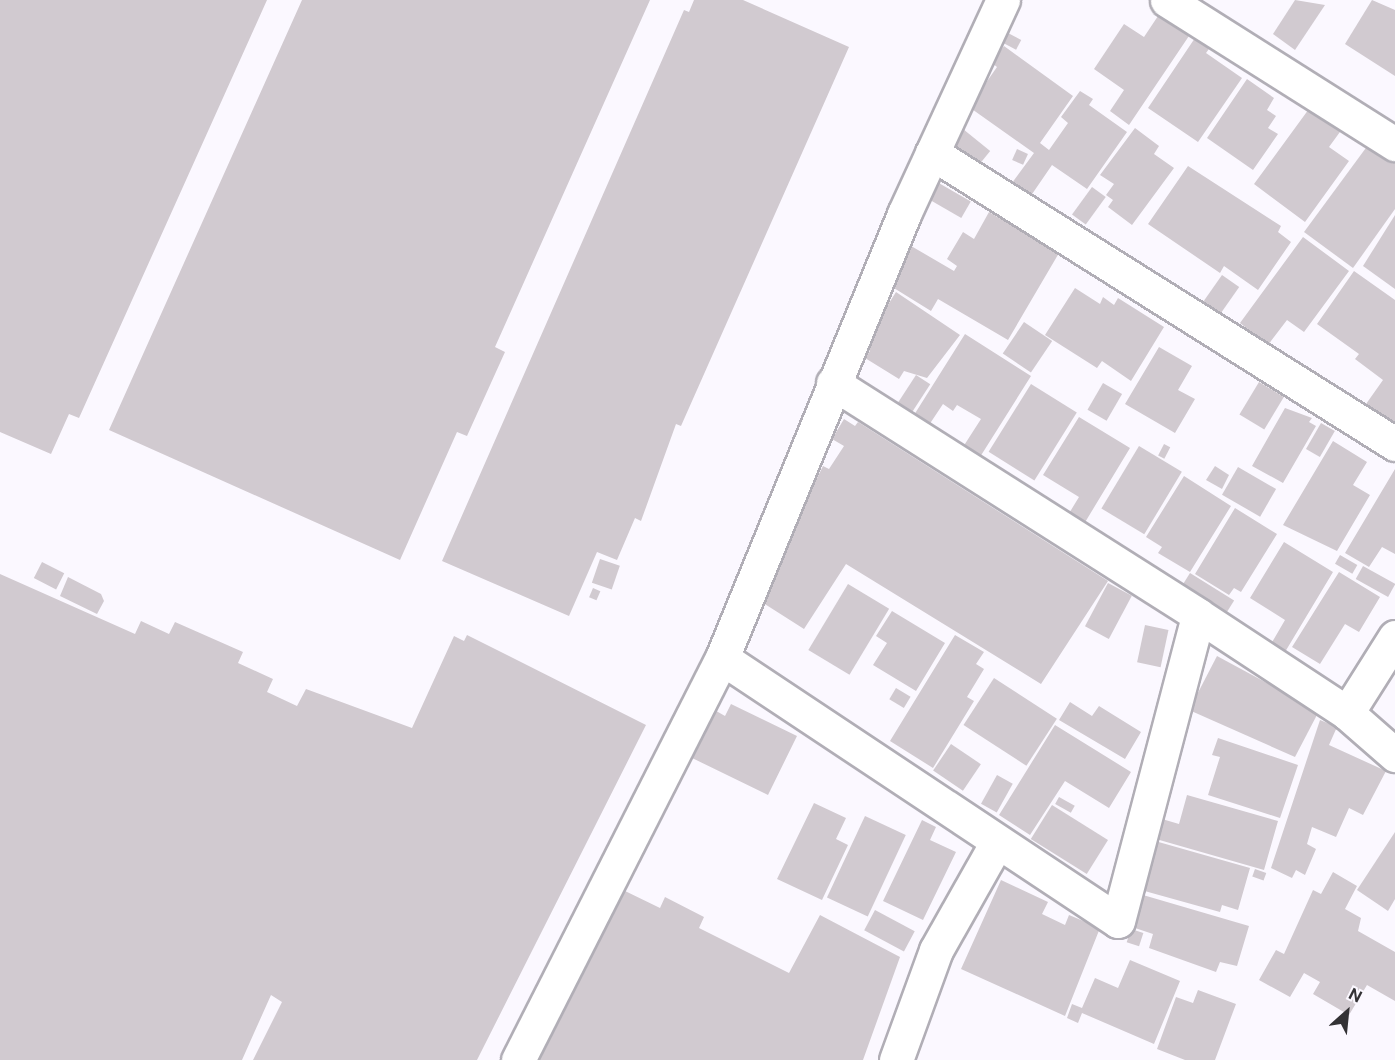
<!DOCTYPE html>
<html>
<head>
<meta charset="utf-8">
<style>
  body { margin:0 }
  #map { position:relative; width:1395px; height:1060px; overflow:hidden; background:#fbf8ff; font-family:"Public Sans",sans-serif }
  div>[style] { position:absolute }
  .building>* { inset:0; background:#d1cad0; transform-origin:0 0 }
  .roads { filter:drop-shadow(2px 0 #b1aeb6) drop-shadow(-2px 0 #b1aeb6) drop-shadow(0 2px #b1aeb6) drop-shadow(0 -2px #b1aeb6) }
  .street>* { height:33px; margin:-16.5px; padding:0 16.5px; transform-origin:16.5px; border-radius:16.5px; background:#fff }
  span { translate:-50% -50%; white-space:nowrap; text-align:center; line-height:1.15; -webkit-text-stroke:6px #fbf8ff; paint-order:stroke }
  .north { position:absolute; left:1317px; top:982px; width:60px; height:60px; -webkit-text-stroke:4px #fbf8ff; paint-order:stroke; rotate:27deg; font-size:16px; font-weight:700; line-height:24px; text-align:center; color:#333235 }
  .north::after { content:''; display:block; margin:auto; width:21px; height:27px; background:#333235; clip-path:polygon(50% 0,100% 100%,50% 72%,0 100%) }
</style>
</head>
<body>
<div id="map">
  <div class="building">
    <div style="clip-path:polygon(0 0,267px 0,79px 418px,69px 414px,51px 454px,0 432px)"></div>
    <div style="clip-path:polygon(302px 0,650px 0,495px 347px,505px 352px,467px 436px,457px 432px,400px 560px,109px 430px)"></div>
    <div style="clip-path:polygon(694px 0,743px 0,849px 47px,681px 426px,676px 424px,641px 521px,635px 518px,617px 560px,597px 552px,569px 616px,442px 561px,684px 10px,689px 12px)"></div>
    <div style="clip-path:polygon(1295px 0,1325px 5px,1295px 50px,1273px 34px)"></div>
    <div style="clip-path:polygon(1372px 0,1395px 10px,1395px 76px,1345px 44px)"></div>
    <div style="clip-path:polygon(1162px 10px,1193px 30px,1129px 125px,1110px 111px,1124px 90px,1094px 69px,1124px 24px,1144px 37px)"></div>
    <div style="clip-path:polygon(1199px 32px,1214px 42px,1206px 53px,1242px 78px,1198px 142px,1148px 108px)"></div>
    <div style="left:1008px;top:33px;width:15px;height:11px;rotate:28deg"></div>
    <div style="clip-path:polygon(1004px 46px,1073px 96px,1040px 143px,1049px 150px,1068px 123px,1061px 117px,1080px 91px,1093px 99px,1089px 105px,1127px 132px,1087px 189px,1052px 165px,1028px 200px,1009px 187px,1034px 153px,969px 107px,997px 67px,992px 63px)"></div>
    <div style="clip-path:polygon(1247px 79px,1274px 98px,1267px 110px,1276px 116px,1268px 128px,1278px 134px,1253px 170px,1207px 138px)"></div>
    <div style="clip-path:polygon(1314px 102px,1345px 125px,1329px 147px,1349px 161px,1305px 222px,1254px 184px)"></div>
    <div style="clip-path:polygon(1135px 128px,1159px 146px,1154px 154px,1174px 168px,1132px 225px,1108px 207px,1113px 200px,1106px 195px,1114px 184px,1100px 175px)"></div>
    <div style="left:963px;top:129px;width:35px;height:19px;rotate:39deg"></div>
    <div style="clip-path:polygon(1371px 141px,1395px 158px,1395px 209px,1353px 268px,1304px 232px)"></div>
    <div style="left:1017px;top:149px;width:12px;height:12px;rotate:24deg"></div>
    <div style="clip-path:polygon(1188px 166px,1281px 226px,1278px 232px,1291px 242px,1258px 290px,1224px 266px,1220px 273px,1148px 224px)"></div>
    <div style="left:937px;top:182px;width:39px;height:19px;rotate:30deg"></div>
    <div style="left:1092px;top:187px;width:17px;height:34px;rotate:36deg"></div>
    <div style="clip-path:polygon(989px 212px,1059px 253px,1008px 340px,938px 299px,931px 311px,889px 285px,906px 243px,954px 271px,957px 266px,947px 259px,963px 232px,974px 239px)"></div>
    <div style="clip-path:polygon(1395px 215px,1395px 289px,1363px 266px)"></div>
    <div style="clip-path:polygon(1303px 237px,1349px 271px,1304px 332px,1287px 320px,1268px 345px,1240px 323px)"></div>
    <div style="clip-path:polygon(1354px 271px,1395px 300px,1395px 425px,1366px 404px,1383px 380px,1355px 359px,1359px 354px,1317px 324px)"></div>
    <div style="left:1222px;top:275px;width:21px;height:37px;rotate:35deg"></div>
    <div style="clip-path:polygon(1075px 288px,1100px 304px,1103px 297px,1114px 305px,1118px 298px,1164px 327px,1131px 381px,1102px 361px,1097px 368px,1045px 335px)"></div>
    <div style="clip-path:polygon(896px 292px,960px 335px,927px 378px,904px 371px,899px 379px,865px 358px,870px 351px,862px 346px)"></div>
    <div style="left:1024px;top:322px;width:34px;height:38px;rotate:34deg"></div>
    <div style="clip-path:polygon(965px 334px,1031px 376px,980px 457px,963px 447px,981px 419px,957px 405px,953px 411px,943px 404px,929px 425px,914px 415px)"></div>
    <div style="clip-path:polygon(1159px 347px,1192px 366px,1178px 390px,1195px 399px,1175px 433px,1125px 404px)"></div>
    <div style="left:916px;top:375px;width:17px;height:35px;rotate:33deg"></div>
    <div style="left:1259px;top:382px;width:29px;height:38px;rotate:31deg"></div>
    <div style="left:1103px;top:383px;width:22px;height:31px;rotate:30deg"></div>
    <div style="left:1031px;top:384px;width:54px;height:80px;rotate:32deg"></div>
    <div style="clip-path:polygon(1285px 408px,1312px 418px,1309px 422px,1316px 426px,1283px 483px,1252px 466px)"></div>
    <div style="clip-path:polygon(1079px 417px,1130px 448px,1084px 524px,1068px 515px,1079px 497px,1043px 475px)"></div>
    <div style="clip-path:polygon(844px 419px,855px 426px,858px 422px,1108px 581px,1041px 684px,846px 564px,804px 629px,757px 599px,823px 466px,829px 469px,844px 446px,832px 439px)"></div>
    <div style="left:1321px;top:423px;width:16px;height:30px;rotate:30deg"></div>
    <div style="clip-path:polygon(1333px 441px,1367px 462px,1353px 485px,1370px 495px,1337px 551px,1283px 525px)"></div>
    <div style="left:1164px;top:444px;width:7px;height:13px;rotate:27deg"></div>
    <div style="left:1139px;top:446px;width:50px;height:73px;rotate:31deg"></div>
    <div style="clip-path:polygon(1215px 466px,1229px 475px,1222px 489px,1206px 480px)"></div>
    <div style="left:1238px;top:467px;width:44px;height:32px;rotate:30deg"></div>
    <div style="clip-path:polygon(1395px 469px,1395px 554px,1382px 547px,1369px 567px,1345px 553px)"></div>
    <div style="clip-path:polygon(1184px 476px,1231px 506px,1190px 572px,1158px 553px,1162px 547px,1146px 537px)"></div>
    <div style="clip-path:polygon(1235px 508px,1277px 534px,1241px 592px,1234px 588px,1229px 595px,1195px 574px)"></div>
    <div style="clip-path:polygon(1284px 542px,1333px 572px,1285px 652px,1271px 644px,1285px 620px,1250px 598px)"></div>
    <div style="left:1340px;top:555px;width:20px;height:10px;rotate:30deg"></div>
    <div style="left:600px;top:559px;width:21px;height:25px;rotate:19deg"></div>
    <div style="left:42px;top:562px;width:25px;height:18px;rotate:27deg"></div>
    <div style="left:1363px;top:566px;width:37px;height:15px;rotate:29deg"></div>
    <div style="clip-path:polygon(1339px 572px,1380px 597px,1359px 632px,1345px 624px,1320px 664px,1292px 647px)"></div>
    <div style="left:1190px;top:573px;width:52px;height:15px;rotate:32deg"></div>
    <div style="clip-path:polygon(0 574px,135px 634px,141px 621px,169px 634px,175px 622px,243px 652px,238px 663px,273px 679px,267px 692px,297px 706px,306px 689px,412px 728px,454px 636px,464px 641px,467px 635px,646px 725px,477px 1060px,253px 1060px,282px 1002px,271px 995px,242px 1060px,0 1060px)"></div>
    <div style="clip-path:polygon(68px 577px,101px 594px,104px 601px,97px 614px,60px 596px)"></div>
    <div style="left:1108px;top:583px;width:27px;height:49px;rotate:28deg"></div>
    <div style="left:848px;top:584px;width:48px;height:77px;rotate:31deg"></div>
    <div style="left:593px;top:588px;width:8px;height:10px;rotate:23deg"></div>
    <div style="clip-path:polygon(892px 611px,945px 643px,916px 691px,873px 665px,887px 643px,876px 636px)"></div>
    <div style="left:1145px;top:625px;width:24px;height:38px;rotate:12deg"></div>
    <div style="clip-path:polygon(955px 635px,984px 652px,976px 664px,984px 669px,967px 697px,974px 701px,933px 768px,890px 741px)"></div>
    <div style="clip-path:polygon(1217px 656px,1319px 711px,1295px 757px,1189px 710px)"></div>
    <div style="left:994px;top:678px;width:75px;height:56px;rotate:33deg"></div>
    <div style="left:896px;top:688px;width:17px;height:13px;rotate:31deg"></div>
    <div style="clip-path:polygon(1070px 702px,1092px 716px,1099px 706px,1141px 732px,1125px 759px,1059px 720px)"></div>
    <div style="clip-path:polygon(731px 704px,797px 736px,768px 795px,688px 756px,711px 708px,725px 716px)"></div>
    <div style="clip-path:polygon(1320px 720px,1337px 727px,1329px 745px,1386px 771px,1363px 815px,1349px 808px,1336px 837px,1312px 827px,1307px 844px,1316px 849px,1305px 875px,1296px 870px,1292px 878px,1271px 868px)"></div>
    <div style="clip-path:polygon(1055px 725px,1131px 772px,1109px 808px,1065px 781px,1030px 835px,999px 815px)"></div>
    <div style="clip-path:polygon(1218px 738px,1298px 765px,1280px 818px,1208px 795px,1220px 757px,1212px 755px)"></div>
    <div style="left:951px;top:744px;width:36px;height:32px;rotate:34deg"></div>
    <div style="left:997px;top:775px;width:18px;height:33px;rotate:29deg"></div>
    <div style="clip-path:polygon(1187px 795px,1278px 821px,1264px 870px,1156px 839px,1162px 819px,1179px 824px)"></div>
    <div style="left:1059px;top:797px;width:18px;height:8px;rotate:29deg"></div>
    <div style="clip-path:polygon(814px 803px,846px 818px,836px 839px,848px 845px,822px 900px,777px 879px)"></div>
    <div style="left:1052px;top:805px;width:66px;height:40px;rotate:32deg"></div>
    <div style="left:865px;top:816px;width:45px;height:90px;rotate:25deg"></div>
    <div style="clip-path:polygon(922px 820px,936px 827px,930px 840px,956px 852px,923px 920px,883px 901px)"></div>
    <div style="clip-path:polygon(1395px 832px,1395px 899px,1388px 911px,1357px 890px)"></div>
    <div style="clip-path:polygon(1155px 841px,1250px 868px,1238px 910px,1222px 905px,1220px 912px,1141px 890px)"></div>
    <div style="left:1255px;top:869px;width:12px;height:8px;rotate:20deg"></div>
    <div style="clip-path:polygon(1333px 872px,1357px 886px,1345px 909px,1361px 918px,1358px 931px,1395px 952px,1395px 1001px,1367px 985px,1349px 1015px,1313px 994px,1320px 982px,1304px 973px,1290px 997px,1259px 980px,1276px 950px,1284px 954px,1313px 890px,1321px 894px)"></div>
    <div style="clip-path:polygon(1001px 880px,1048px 902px,1042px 914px,1065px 925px,1069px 915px,1100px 928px,1065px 1016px,961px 969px)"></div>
    <div style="clip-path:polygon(623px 890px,660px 908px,665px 897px,704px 917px,699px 928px,789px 973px,820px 915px,900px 957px,863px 1060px,537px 1060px)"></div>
    <div style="clip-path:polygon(1143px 895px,1249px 926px,1237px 966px,1220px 962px,1216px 972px,1149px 948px,1153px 934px,1132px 927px)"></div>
    <div style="left:875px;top:910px;width:45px;height:23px;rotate:28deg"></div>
    <div style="left:1131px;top:929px;width:13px;height:14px;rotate:18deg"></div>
    <div style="clip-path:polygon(1130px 960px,1180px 981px,1154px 1044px,1082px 1013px,1078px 1023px,1067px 1018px,1072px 1004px,1082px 1008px,1095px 978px,1118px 988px)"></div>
    <div style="clip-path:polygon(1198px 990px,1236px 1004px,1215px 1060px,1185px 1060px,1157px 1049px,1176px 997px,1193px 1003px)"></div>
  </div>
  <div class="roads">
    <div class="street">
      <div style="left:1167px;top:0;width:270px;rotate:32.3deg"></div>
      <div style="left:932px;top:153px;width:547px;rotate:32.15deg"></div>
      <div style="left:833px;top:383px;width:432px;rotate:32.4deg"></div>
      <div style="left:1198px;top:615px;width:178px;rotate:33.3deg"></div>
      <div style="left:1347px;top:713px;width:64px;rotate:41.2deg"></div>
      <div style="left:722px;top:658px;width:475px;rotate:33.6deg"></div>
      <div style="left:1118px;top:921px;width:316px;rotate:-75.3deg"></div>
      <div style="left:1347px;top:713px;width:90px;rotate:-57.7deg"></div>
      <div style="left:518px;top:1060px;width:451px;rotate:-63.1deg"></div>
      <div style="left:722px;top:658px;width:480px;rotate:-67.7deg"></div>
      <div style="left:904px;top:214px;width:236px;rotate:-65.2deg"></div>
      <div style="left:896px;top:1060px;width:117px;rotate:-70deg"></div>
      <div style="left:936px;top:950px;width:124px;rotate:-60.5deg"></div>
    </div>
  </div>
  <div class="north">N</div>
</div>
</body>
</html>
